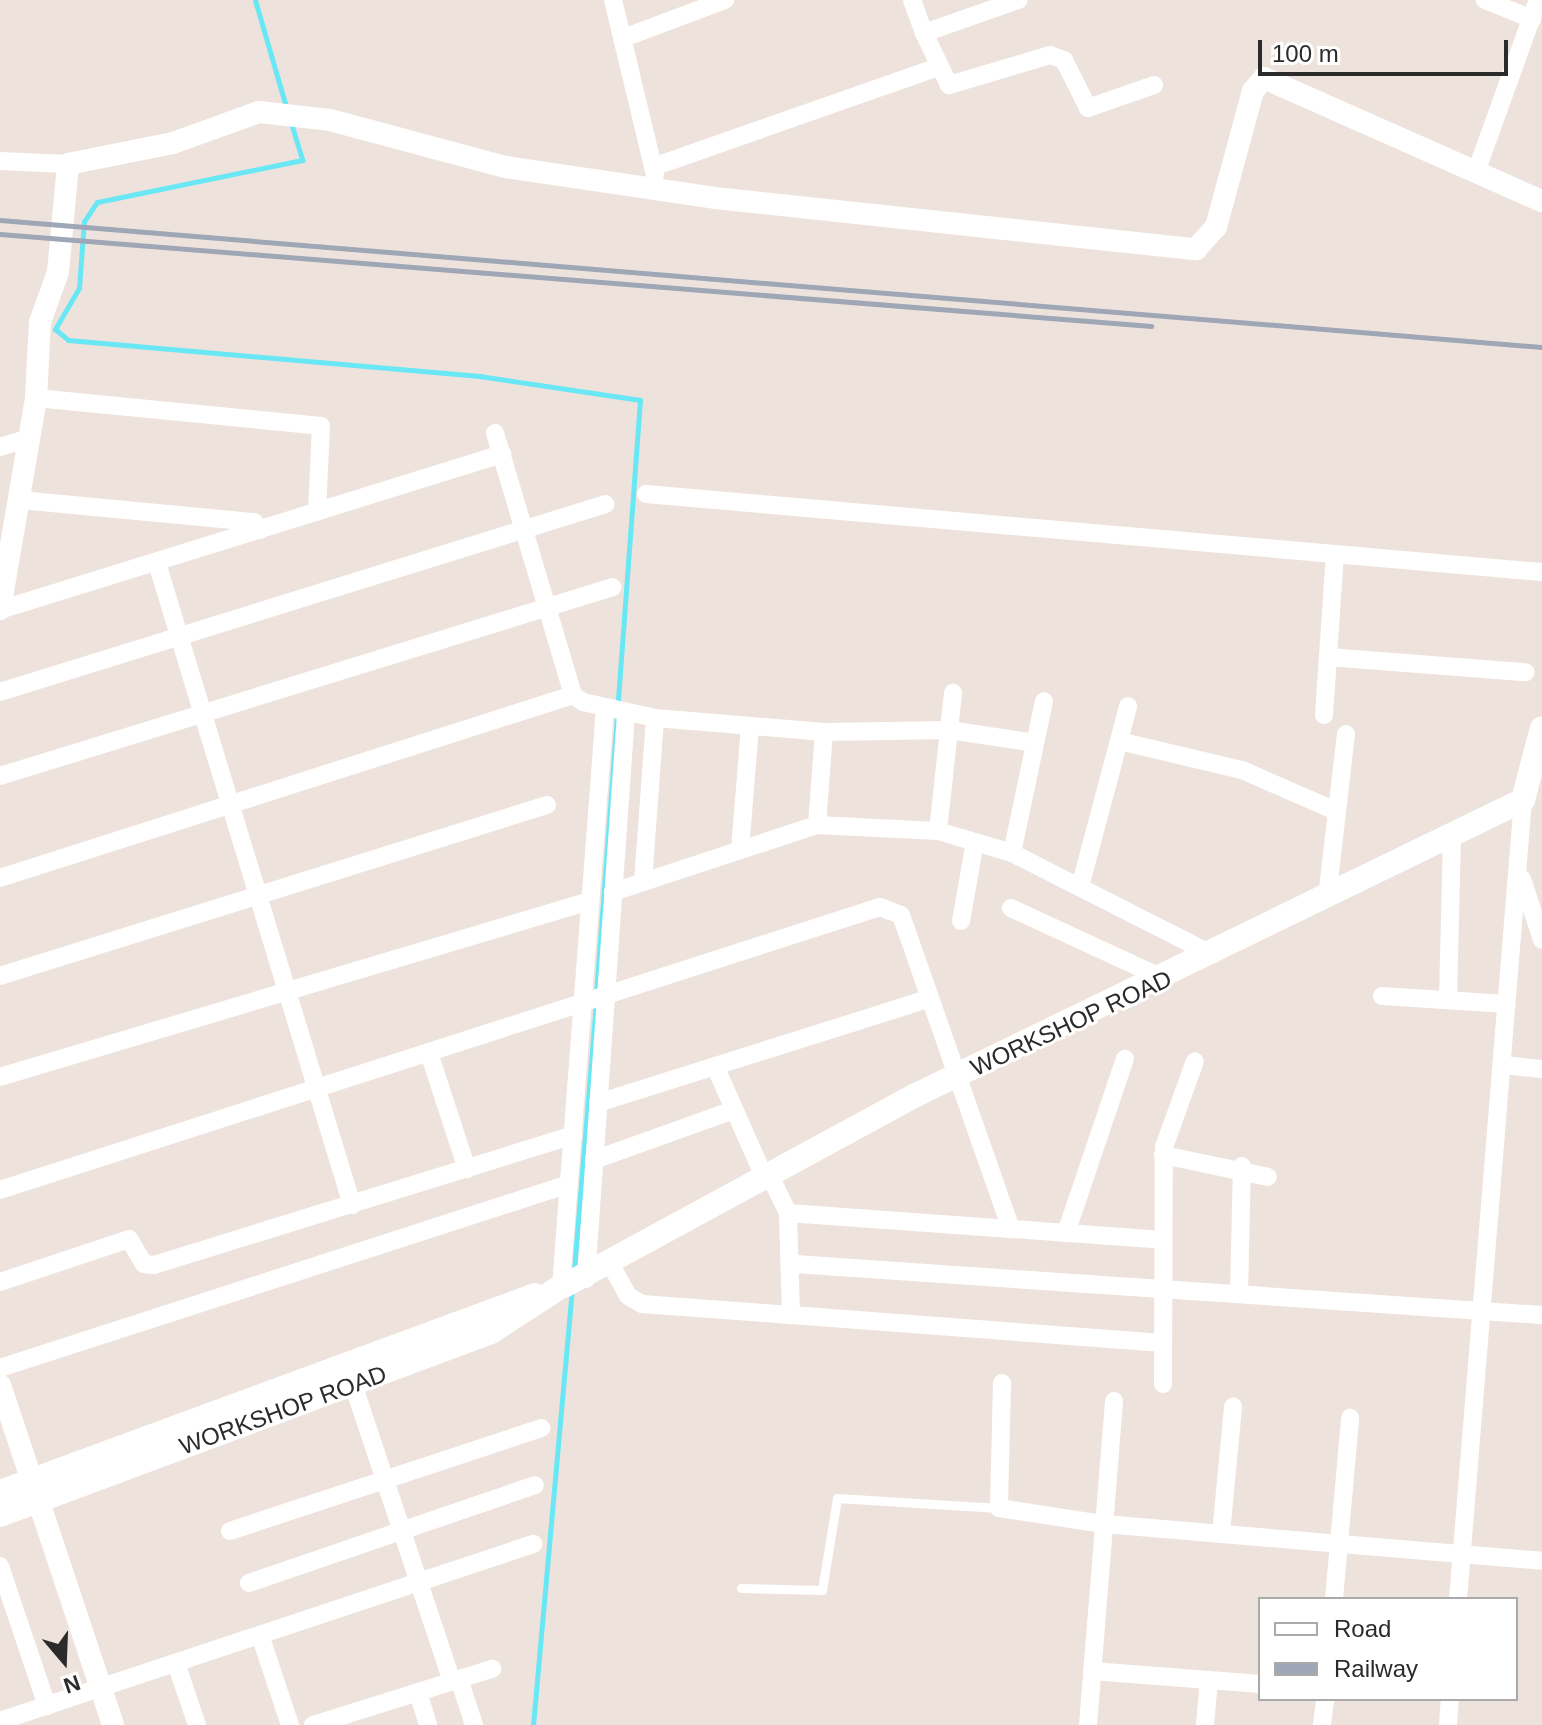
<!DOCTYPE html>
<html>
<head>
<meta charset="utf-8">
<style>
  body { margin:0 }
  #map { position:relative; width:1542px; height:1725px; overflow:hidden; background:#eee3dc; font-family:Helvetica,sans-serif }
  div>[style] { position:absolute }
  .stream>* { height:5px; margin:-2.5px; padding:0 2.5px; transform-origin:2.5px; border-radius:2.5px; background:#6ae7f5 }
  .service>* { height:9px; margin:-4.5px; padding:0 4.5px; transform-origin:4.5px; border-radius:4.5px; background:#fff }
  .minor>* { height:18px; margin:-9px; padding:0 9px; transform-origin:9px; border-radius:9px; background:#fff }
  .tertiary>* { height:22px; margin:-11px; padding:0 11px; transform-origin:11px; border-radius:11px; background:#fff }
  .secondary>* { height:24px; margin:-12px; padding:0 12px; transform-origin:12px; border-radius:12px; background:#fff }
  .rail>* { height:5px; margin:-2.5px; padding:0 2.5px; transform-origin:2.5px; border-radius:2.5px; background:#9fa6b6 }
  span { translate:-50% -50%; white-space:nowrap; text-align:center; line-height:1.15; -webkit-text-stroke:6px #fff; paint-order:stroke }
  .street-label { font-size:24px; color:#2b2b2b }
  .legend { position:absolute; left:1258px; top:1597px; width:260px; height:104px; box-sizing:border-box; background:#fff; border:2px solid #aaa; margin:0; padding:10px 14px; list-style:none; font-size:24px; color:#2b2b2b }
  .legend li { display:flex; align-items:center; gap:16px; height:40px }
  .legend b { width:40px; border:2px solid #aaa }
  .north { position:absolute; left:24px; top:1621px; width:80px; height:80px; -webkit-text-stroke:6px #fff; paint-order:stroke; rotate:161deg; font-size:22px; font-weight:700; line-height:32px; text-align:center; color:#2b2b2b }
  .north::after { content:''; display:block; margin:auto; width:28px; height:36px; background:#2b2b2b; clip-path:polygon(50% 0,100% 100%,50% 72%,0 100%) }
  .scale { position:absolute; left:1258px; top:40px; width:250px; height:36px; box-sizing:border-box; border:4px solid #2b2b2b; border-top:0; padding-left:10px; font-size:24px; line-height:28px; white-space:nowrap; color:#2b2b2b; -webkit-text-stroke:6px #fff; paint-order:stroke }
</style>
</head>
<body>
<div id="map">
  <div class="stream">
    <div style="left:255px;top:0;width:115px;rotate:73.8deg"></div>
    <div style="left:291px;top:123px;width:39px;rotate:73deg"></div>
    <div style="left:302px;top:160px;width:209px;rotate:168.4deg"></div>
    <div style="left:97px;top:202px;width:23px;rotate:124deg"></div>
    <div style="left:84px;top:221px;width:67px;rotate:94.3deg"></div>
    <div style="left:79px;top:288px;width:48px;rotate:120.3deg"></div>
    <div style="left:55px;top:329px;width:17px;rotate:40deg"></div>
    <div style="left:68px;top:340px;width:413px;rotate:5deg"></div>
    <div style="left:479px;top:376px;width:163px;rotate:8.5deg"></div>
    <div style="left:640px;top:400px;width:304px;rotate:94.2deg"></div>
    <div style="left:596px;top:995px;width:283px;rotate:-85.7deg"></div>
    <div style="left:574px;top:1270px;width:266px;rotate:-85.3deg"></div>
    <div style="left:533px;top:1725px;width:435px;rotate:-84.9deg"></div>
  </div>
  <div class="service">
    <div style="left:741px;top:1588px;width:81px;rotate:1.4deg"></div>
    <div style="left:822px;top:1590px;width:93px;rotate:-80.7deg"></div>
    <div style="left:837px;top:1498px;width:162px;rotate:3.5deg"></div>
  </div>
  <div class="minor">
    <div style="left:613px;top:0;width:180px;rotate:76.5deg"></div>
    <div style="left:912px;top:0;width:35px;rotate:70deg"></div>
    <div style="left:924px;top:33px;width:100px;rotate:-19.3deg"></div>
    <div style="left:1485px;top:0;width:51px;rotate:22deg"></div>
    <div style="left:924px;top:33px;width:58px;rotate:64.3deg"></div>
    <div style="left:949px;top:85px;width:105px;rotate:-16.5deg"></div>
    <div style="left:1050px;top:55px;width:15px;rotate:20deg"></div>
    <div style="left:1064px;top:60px;width:54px;rotate:63.4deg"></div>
    <div style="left:1088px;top:108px;width:70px;rotate:-19.2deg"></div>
    <div style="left:626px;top:37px;width:106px;rotate:-20.5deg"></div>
    <div style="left:0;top:161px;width:68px;rotate:2.5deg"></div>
    <div style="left:653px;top:167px;width:300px;rotate:-19.3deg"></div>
    <div style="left:1476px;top:172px;width:183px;rotate:-70.2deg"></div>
    <div style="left:36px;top:398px;width:286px;rotate:5.6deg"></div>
    <div style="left:321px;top:426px;width:86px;rotate:92.7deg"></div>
    <div style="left:495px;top:433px;width:273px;rotate:73.4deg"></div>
    <div style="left:573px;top:695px;width:12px;rotate:35deg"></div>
    <div style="left:583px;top:702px;width:74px;rotate:12.5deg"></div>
    <div style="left:655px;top:718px;width:170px;rotate:4.7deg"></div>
    <div style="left:824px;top:732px;width:125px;rotate:-0.9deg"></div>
    <div style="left:949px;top:730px;width:87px;rotate:8.6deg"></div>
    <div style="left:0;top:447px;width:30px;rotate:-17deg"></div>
    <div style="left:646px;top:494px;width:899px;rotate:4.98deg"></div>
    <div style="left:20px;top:500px;width:235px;rotate:5.4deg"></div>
    <div style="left:254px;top:522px;width:10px;rotate:53deg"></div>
    <div style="left:157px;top:563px;width:671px;rotate:73.1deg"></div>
    <div style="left:0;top:610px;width:526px;rotate:-17.26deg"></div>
    <div style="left:1328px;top:657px;width:198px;rotate:4.4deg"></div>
    <div style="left:0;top:692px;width:634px;rotate:-17.24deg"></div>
    <div style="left:1324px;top:715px;width:161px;rotate:-86.1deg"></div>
    <div style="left:1119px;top:741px;width:126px;rotate:13.3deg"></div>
    <div style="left:1242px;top:770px;width:103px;rotate:23.6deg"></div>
    <div style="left:0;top:776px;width:641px;rotate:-17.14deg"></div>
    <div style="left:817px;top:825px;width:121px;rotate:2.8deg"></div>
    <div style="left:938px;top:831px;width:77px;rotate:16.6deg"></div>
    <div style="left:1012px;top:853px;width:225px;rotate:26.9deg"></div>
    <div style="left:938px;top:831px;width:139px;rotate:-83.8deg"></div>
    <div style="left:740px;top:850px;width:124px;rotate:-85.4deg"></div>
    <div style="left:1012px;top:853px;width:155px;rotate:-78.1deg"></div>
    <div style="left:0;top:878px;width:602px;rotate:-17.71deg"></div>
    <div style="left:1522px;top:879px;width:64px;rotate:71.8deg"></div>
    <div style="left:643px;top:882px;width:164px;rotate:-85.8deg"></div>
    <div style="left:1080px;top:887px;width:187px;rotate:-75.1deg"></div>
    <div style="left:613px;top:892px;width:215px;rotate:-18.2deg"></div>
    <div style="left:817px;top:825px;width:93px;rotate:-85.7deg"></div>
    <div style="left:1327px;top:898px;width:165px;rotate:-83.4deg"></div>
    <div style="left:1011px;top:908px;width:170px;rotate:24.8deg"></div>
    <div style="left:961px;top:921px;width:80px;rotate:-80deg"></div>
    <div style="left:0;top:976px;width:573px;rotate:-17.36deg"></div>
    <div style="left:1382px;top:996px;width:125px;rotate:3.7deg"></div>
    <div style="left:1448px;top:999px;width:164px;rotate:-88.6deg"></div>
    <div style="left:430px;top:1056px;width:119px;rotate:71.9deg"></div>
    <div style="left:1502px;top:1065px;width:40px;rotate:5.7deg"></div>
    <div style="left:715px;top:1066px;width:124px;rotate:66.1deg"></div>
    <div style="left:0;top:1077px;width:616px;rotate:-16.61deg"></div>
    <div style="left:598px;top:1103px;width:346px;rotate:-17.5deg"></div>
    <div style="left:1163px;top:1155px;width:107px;rotate:11.8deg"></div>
    <div style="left:594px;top:1160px;width:149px;rotate:-19.7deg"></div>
    <div style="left:0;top:1190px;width:924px;rotate:-17.83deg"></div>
    <div style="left:880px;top:907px;width:22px;rotate:21deg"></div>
    <div style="left:901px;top:915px;width:333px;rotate:70.7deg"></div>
    <div style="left:788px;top:1213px;width:376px;rotate:4.1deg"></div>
    <div style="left:1066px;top:1233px;width:184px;rotate:-71.3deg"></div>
    <div style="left:795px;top:1264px;width:749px;rotate:3.91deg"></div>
    <div style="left:611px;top:1265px;width:35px;rotate:61deg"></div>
    <div style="left:628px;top:1296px;width:16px;rotate:30deg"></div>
    <div style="left:642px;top:1304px;width:149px;rotate:4.2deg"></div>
    <div style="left:791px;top:1315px;width:102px;rotate:-91.7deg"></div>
    <div style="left:788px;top:1213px;width:41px;rotate:-115.9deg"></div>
    <div style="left:586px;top:1279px;width:566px;rotate:-85.95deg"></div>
    <div style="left:0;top:1282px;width:136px;rotate:-18.4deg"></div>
    <div style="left:129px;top:1239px;width:29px;rotate:59deg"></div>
    <div style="left:144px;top:1264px;width:10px;rotate:6deg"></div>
    <div style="left:154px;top:1265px;width:439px;rotate:-17.2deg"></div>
    <div style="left:561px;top:1287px;width:581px;rotate:-85.65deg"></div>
    <div style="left:1239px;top:1294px;width:128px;rotate:-88.7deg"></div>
    <div style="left:791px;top:1315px;width:373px;rotate:4.3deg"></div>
    <div style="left:0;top:1368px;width:598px;rotate:-17.92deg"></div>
    <div style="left:1002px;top:1383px;width:125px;rotate:91.4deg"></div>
    <div style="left:999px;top:1508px;width:106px;rotate:8.7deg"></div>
    <div style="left:1104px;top:1524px;width:440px;rotate:4.8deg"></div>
    <div style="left:353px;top:1384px;width:313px;rotate:71.6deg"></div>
    <div style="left:1163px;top:1384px;width:237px;rotate:-89.8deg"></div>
    <div style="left:1164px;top:1147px;width:91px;rotate:-70.2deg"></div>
    <div style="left:230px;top:1531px;width:328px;rotate:-18.3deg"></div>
    <div style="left:1221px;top:1534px;width:128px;rotate:-84.6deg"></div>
    <div style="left:0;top:1566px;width:148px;rotate:71.4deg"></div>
    <div style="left:249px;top:1583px;width:302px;rotate:-18.9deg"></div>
    <div style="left:1334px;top:1599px;width:182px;rotate:-84.9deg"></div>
    <div style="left:1458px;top:1599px;width:802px;rotate:-85.35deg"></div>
    <div style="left:260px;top:1635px;width:95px;rotate:71.6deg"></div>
    <div style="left:176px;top:1663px;width:65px;rotate:71.3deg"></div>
    <div style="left:1092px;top:1671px;width:169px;rotate:4.4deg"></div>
    <div style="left:459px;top:1679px;width:48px;rotate:71.9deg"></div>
    <div style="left:418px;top:1692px;width:34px;rotate:73deg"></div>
    <div style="left:0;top:1721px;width:562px;rotate:-18.37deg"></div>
    <div style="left:313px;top:1725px;width:188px;rotate:-17.4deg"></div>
    <div style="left:1088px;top:1725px;width:325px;rotate:-85.4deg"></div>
    <div style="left:1205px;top:1725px;width:45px;rotate:-84.9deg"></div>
    <div style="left:1322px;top:1725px;width:26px;rotate:-83deg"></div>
    <div style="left:1448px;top:1725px;width:26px;rotate:-86deg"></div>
  </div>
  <div class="tertiary">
    <div style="left:0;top:609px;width:214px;rotate:-80.3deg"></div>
    <div style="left:36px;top:398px;width:76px;rotate:-87deg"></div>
    <div style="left:40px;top:322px;width:53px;rotate:-70.2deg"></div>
    <div style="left:58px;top:272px;width:108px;rotate:-84.7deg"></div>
    <div style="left:68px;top:164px;width:107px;rotate:-11.3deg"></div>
    <div style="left:173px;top:143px;width:91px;rotate:-19.8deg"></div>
    <div style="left:259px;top:112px;width:71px;rotate:6.4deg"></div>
    <div style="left:330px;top:120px;width:182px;rotate:15deg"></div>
    <div style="left:506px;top:167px;width:211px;rotate:8.4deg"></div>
    <div style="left:715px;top:198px;width:484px;rotate:6.1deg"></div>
    <div style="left:1196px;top:249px;width:30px;rotate:-48deg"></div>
    <div style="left:1216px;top:227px;width:141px;rotate:-74.8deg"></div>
    <div style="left:1253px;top:91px;width:17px;rotate:-50deg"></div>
    <div style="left:1264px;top:78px;width:304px;rotate:23.9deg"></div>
    <div style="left:0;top:1385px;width:358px;rotate:71.6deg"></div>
  </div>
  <div class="secondary">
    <div style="left:564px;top:1286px;width:400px;rotate:-28.5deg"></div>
    <div style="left:916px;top:1095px;width:675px;rotate:-25.92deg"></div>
    <div style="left:1523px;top:800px;width:74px;rotate:-75.2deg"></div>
    <div style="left:0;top:1492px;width:570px;rotate:-20.21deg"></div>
    <div style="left:0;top:1515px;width:524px;rotate:-20.44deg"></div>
    <div style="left:491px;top:1332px;width:79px;rotate:-33.1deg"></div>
  </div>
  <div class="rail">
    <div style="left:0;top:220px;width:1547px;rotate:4.71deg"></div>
    <div style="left:0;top:234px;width:1155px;rotate:4.57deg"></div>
  </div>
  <div class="street-label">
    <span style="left:1071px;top:1023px;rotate:-25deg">WORKSHOP ROAD</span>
    <span style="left:283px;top:1410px;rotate:-20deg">WORKSHOP ROAD</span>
  </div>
  <ul class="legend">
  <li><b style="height:10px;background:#fff"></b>Road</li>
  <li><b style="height:10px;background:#9fa6b6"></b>Railway</li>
  </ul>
  <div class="north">N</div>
  <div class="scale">100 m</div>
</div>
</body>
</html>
